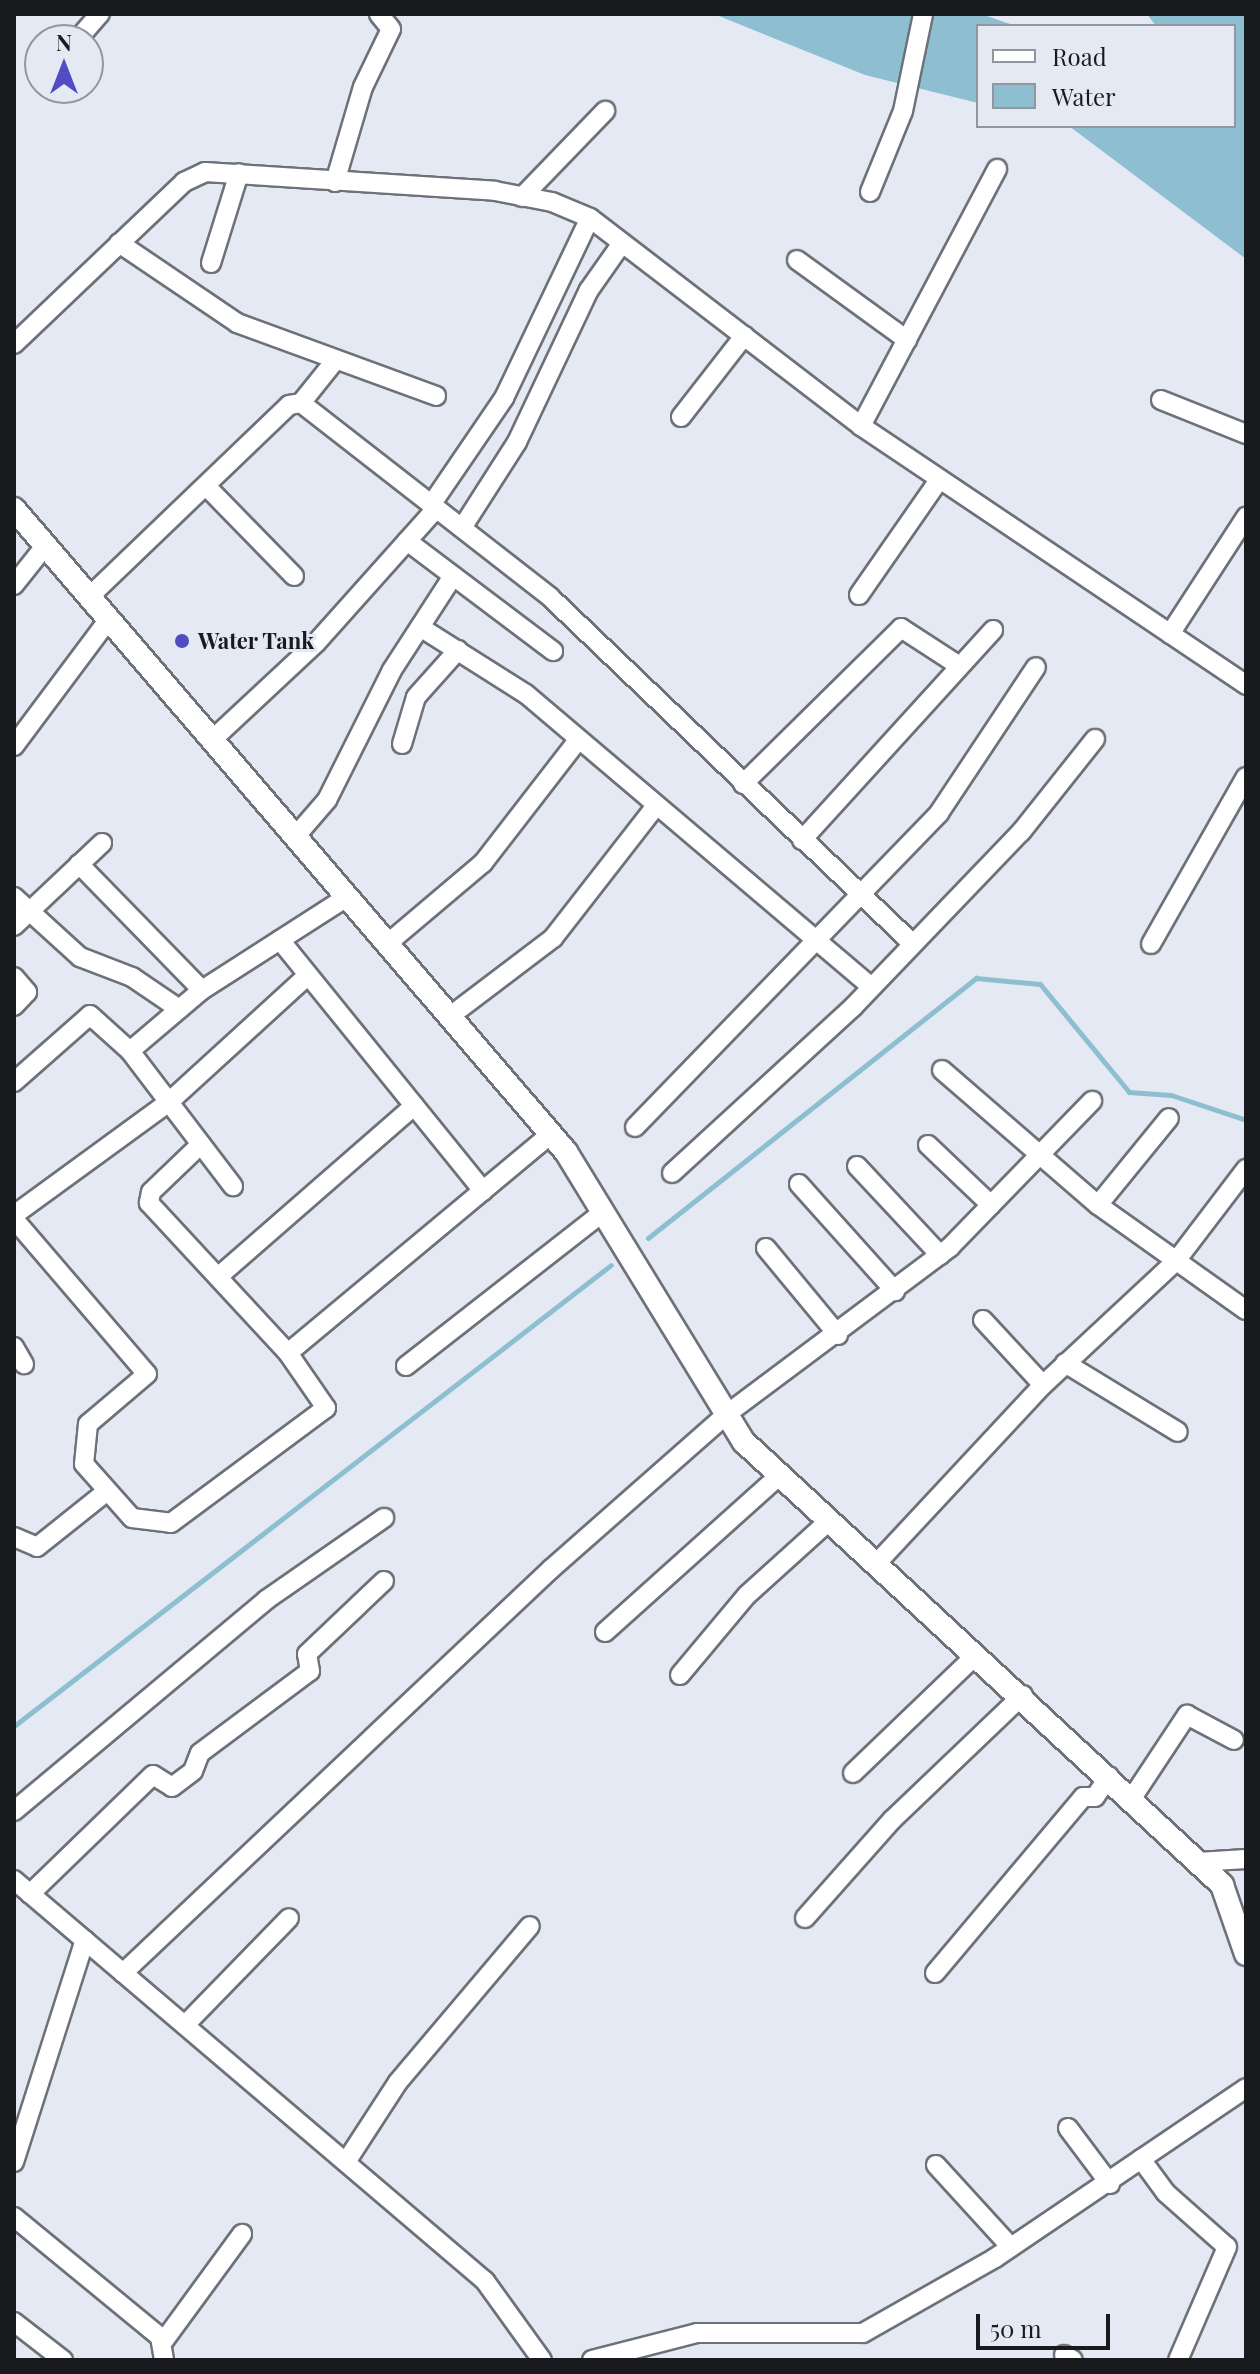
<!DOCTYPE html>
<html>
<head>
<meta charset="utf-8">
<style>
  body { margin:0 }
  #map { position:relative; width:1260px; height:2374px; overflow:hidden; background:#e5e9f4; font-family:"Playfair Display",serif }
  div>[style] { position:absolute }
  .water>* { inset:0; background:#8ebfd0 }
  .stream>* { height:5px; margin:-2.5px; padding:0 2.5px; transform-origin:2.5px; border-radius:2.5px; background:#8ebfd0 }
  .roads { filter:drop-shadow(2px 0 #6d717a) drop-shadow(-2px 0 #6d717a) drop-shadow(0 2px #6d717a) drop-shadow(0 -2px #6d717a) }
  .minor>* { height:18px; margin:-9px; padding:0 9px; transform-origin:9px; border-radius:9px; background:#fff }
  .tertiary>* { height:22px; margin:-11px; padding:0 11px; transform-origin:11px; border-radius:11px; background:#fff }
  .dots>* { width:22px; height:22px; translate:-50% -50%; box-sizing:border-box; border:4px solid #e5e9f4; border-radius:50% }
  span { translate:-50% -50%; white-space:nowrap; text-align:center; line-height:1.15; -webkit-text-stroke:6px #e5e9f4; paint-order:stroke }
  .poi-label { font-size:22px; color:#191a1e; font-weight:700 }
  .left { translate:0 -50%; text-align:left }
  .frame { position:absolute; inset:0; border:16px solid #191a1e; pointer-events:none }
  .legend { position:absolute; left:976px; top:24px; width:260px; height:104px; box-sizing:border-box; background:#e5e9f4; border:2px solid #93969e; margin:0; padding:10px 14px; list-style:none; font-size:24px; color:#191a1e }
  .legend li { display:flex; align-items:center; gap:16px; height:40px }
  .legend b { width:40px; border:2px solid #93969e }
  .north { position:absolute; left:24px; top:24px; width:80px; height:80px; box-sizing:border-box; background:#e5e9f4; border:2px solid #93969e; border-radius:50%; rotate:0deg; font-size:22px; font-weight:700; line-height:32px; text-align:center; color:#191a1e }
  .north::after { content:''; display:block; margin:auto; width:28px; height:36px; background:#514cc3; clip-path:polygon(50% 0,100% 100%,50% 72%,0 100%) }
  .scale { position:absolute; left:976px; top:2314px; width:134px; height:36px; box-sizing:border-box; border:4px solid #191a1e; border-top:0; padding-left:10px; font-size:24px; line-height:28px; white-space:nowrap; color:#191a1e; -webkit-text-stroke:6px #e5e9f4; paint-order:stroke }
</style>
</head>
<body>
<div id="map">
  <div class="water">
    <div style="clip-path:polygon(714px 14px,981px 14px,1016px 26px,978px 26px,978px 103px,865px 75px)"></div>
    <div style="clip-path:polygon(1147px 14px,1246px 14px,1246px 259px,1069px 126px,1234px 126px,1234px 26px,1156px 26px)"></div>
  </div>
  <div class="stream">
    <div style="left:648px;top:1238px;width:419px;rotate:-38.4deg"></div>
    <div style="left:976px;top:978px;width:64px;rotate:5.4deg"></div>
    <div style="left:1040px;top:984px;width:140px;rotate:50.5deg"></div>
    <div style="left:1129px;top:1092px;width:42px;rotate:4.1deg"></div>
    <div style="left:1171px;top:1095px;width:79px;rotate:18.4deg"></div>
    <div style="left:14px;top:1726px;width:754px;rotate:-37.68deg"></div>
  </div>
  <div class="roads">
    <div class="minor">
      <div style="left:77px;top:40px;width:35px;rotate:-49deg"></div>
      <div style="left:335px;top:182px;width:99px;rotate:-73.6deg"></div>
      <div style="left:363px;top:87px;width:64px;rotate:-64.2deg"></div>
      <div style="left:391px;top:29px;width:19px;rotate:-129deg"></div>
      <div style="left:870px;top:192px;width:87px;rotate:-67.8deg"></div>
      <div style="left:903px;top:111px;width:99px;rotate:-78.3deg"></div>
      <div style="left:522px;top:197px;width:120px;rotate:-46deg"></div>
      <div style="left:119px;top:243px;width:143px;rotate:34.1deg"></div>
      <div style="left:237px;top:323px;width:212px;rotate:20.1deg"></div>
      <div style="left:797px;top:260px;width:136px;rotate:36deg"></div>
      <div style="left:211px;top:263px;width:94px;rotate:-72.7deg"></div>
      <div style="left:14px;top:344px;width:235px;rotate:-43.6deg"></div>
      <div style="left:184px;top:182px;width:23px;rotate:-25deg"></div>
      <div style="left:205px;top:172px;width:291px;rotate:3.7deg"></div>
      <div style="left:495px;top:191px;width:58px;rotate:10.9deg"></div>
      <div style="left:552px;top:202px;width:41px;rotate:22.8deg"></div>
      <div style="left:590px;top:218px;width:342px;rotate:37.5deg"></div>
      <div style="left:861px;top:426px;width:464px;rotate:33.9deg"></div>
      <div style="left:1161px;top:400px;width:92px;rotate:21.8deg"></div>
      <div style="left:301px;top:403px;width:53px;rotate:-51.2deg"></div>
      <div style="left:681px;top:417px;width:103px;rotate:-52.1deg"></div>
      <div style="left:861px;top:426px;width:291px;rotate:-62.1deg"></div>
      <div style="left:208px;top:488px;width:123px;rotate:45.7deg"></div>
      <div style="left:431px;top:505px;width:130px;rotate:-55.7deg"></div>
      <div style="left:504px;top:398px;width:199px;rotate:-64.5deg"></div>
      <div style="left:462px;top:528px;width:102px;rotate:-57.4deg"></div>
      <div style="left:517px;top:442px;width:168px;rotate:-64.7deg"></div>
      <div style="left:589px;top:290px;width:57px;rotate:-54.9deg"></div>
      <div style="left:407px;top:541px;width:183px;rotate:37deg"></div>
      <div style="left:14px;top:585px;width:50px;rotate:-51.5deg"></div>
      <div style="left:859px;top:595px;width:140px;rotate:-55.2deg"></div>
      <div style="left:89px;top:597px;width:277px;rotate:-43.8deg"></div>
      <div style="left:289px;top:405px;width:12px;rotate:-9deg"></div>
      <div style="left:301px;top:403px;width:316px;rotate:37.9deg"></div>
      <div style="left:550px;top:597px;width:502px;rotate:43.71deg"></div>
      <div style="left:420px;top:627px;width:125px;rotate:32.3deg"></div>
      <div style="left:526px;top:694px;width:453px;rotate:40.3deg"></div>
      <div style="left:1170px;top:634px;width:140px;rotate:-57deg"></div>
      <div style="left:212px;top:740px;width:142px;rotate:-43deg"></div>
      <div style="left:316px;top:643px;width:180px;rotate:-48.2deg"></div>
      <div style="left:402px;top:744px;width:49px;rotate:-73.4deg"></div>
      <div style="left:416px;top:697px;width:63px;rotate:-48.2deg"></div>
      <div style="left:14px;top:746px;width:159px;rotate:-53.2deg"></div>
      <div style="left:743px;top:784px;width:222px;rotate:-44.6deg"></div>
      <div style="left:901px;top:628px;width:68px;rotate:33deg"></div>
      <div style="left:295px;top:837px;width:49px;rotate:-49.1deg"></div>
      <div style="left:327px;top:800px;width:145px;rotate:-63.4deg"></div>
      <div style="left:392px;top:670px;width:112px;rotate:-57deg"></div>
      <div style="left:802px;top:840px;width:284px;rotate:-47.7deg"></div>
      <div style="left:79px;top:864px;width:176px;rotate:45.7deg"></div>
      <div style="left:14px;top:897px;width:89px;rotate:42.3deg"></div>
      <div style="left:80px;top:957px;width:56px;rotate:21deg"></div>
      <div style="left:132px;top:977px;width:57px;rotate:34.2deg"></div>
      <div style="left:14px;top:926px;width:121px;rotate:-43.3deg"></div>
      <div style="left:280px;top:940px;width:323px;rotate:51deg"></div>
      <div style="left:387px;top:944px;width:126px;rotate:-40.2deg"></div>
      <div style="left:483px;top:863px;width:155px;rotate:-52.3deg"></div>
      <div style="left:1151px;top:944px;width:192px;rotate:-60.4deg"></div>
      <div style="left:14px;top:977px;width:20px;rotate:49deg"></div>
      <div style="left:27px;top:992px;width:19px;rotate:133deg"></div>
      <div style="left:449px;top:1017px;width:131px;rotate:-37.2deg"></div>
      <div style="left:553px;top:938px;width:166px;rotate:-52.1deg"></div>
      <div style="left:130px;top:1051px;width:170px;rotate:52.7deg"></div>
      <div style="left:942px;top:1070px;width:206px;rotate:40.9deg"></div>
      <div style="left:1098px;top:1205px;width:181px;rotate:35.4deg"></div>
      <div style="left:14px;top:1082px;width:101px;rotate:-41.4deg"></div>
      <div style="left:90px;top:1015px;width:54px;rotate:42deg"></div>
      <div style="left:130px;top:1051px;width:94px;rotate:-40.3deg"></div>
      <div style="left:202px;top:990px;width:172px;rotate:-32.7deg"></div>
      <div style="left:635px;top:1127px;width:437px;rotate:-45.9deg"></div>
      <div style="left:939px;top:813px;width:175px;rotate:-56.4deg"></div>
      <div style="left:928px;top:1145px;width:87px;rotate:43.6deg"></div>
      <div style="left:857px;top:1166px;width:122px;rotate:47deg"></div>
      <div style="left:672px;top:1173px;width:246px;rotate:-42.5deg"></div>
      <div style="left:853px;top:1007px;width:243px;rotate:-46.2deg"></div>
      <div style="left:1021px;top:832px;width:119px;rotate:-51.5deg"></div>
      <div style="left:799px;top:1184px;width:144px;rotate:48.1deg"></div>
      <div style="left:1098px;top:1205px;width:112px;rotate:-50.8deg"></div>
      <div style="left:14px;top:1215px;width:192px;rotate:-36.1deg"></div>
      <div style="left:169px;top:1102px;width:188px;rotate:-42.4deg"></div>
      <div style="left:14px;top:1219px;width:204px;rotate:49.4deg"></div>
      <div style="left:147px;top:1374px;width:77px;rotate:139.7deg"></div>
      <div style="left:88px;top:1424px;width:40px;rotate:95.7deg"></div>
      <div style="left:84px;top:1464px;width:72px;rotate:48.4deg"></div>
      <div style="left:132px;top:1518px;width:39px;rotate:7deg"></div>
      <div style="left:171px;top:1523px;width:193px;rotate:-36.6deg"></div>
      <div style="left:326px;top:1408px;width:67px;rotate:-124.6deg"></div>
      <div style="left:288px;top:1353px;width:205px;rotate:-132.8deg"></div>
      <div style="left:149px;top:1203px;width:11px;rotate:-80deg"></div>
      <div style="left:151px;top:1192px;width:69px;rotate:-43.8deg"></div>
      <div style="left:766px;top:1248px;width:113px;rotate:50.4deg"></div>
      <div style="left:219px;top:1276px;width:259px;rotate:-41.1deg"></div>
      <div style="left:983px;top:1320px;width:88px;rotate:47.3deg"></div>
      <div style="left:14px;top:1347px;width:20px;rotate:60deg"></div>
      <div style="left:288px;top:1353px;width:341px;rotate:-39.8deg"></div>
      <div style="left:1065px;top:1363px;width:132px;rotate:31.4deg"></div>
      <div style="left:406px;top:1366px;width:250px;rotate:-38deg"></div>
      <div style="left:14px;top:1537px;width:25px;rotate:23deg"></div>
      <div style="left:37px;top:1547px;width:88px;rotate:-38.6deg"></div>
      <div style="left:876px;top:1564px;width:245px;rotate:-47deg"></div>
      <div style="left:1043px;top:1385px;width:182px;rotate:-43deg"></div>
      <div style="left:1176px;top:1261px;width:116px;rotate:-52.7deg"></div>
      <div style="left:605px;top:1632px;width:235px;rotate:-41.9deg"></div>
      <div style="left:680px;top:1675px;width:104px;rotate:-50.1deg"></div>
      <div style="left:747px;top:1595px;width:110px;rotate:-42.1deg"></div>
      <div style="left:853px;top:1773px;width:169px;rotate:-43.8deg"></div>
      <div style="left:1132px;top:1798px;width:100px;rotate:-56.5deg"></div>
      <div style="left:1187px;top:1715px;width:53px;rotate:28deg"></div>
      <div style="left:14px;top:1811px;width:329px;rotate:-39.9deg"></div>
      <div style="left:266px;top:1600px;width:144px;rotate:-34.8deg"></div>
      <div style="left:1198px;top:1862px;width:48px;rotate:-3.6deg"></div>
      <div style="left:14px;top:1880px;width:619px;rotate:40.41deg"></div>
      <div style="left:485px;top:2281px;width:97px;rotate:54.2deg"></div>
      <div style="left:30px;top:1894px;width:171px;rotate:-44.1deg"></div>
      <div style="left:153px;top:1775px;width:22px;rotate:32deg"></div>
      <div style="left:172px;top:1787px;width:26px;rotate:-37deg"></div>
      <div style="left:193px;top:1771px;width:19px;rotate:-69deg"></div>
      <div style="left:200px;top:1753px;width:137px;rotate:-36.7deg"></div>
      <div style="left:310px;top:1671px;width:17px;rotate:-100deg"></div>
      <div style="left:307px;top:1654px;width:106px;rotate:-43.5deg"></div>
      <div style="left:805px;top:1918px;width:131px;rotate:-48.4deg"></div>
      <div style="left:892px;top:1820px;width:181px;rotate:-43.7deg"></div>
      <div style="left:123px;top:1973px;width:589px;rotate:-43.35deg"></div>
      <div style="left:551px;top:1569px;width:235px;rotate:-41.4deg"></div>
      <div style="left:727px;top:1414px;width:279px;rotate:-36.8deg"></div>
      <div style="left:950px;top:1247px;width:204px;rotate:-45.8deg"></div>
      <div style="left:935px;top:1973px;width:230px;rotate:-49.9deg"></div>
      <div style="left:1083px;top:1797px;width:12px"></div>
      <div style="left:1095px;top:1797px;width:25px;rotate:-56deg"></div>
      <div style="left:185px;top:2025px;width:149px;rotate:-45.8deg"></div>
      <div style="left:1068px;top:2128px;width:70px;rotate:53.1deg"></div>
      <div style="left:1141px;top:2159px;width:42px;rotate:53.7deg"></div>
      <div style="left:1166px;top:2193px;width:81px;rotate:41.5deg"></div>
      <div style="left:1227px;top:2247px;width:123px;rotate:113.4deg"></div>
      <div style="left:14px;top:2162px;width:233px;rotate:-72.3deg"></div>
      <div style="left:346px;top:2162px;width:95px;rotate:-57deg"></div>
      <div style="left:398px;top:2082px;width:204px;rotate:-49.8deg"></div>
      <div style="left:936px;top:2165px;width:111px;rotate:47.6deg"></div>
      <div style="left:14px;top:2217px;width:189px;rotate:39.4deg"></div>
      <div style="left:160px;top:2337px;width:23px;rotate:80deg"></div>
      <div style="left:14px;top:2322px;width:62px;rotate:37.8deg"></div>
      <div style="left:163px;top:2342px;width:134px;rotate:-53.8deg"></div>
      <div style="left:1064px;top:2355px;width:10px;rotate:29deg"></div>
      <div style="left:592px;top:2360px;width:108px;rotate:-14.4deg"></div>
      <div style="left:697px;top:2333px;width:166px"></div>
      <div style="left:863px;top:2333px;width:152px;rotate:-29.6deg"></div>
      <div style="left:995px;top:2258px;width:303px;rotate:-34.1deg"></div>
    </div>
    <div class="tertiary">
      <div style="left:14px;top:509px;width:847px;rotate:49.35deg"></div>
      <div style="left:566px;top:1152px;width:340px;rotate:58.5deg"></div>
      <div style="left:744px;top:1442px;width:652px;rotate:42.82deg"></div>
      <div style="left:1222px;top:1885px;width:73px;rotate:70.8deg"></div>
    </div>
  </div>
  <div class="dots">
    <div style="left:182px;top:641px;background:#514cc3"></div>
  </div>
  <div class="poi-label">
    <span class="left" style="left:198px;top:641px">Water Tank</span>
  </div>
  <div class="frame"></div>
  <ul class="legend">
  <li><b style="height:10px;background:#fff"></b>Road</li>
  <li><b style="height:22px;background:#8ebfd0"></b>Water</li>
  </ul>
  <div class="north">N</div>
  <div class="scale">50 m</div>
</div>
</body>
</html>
